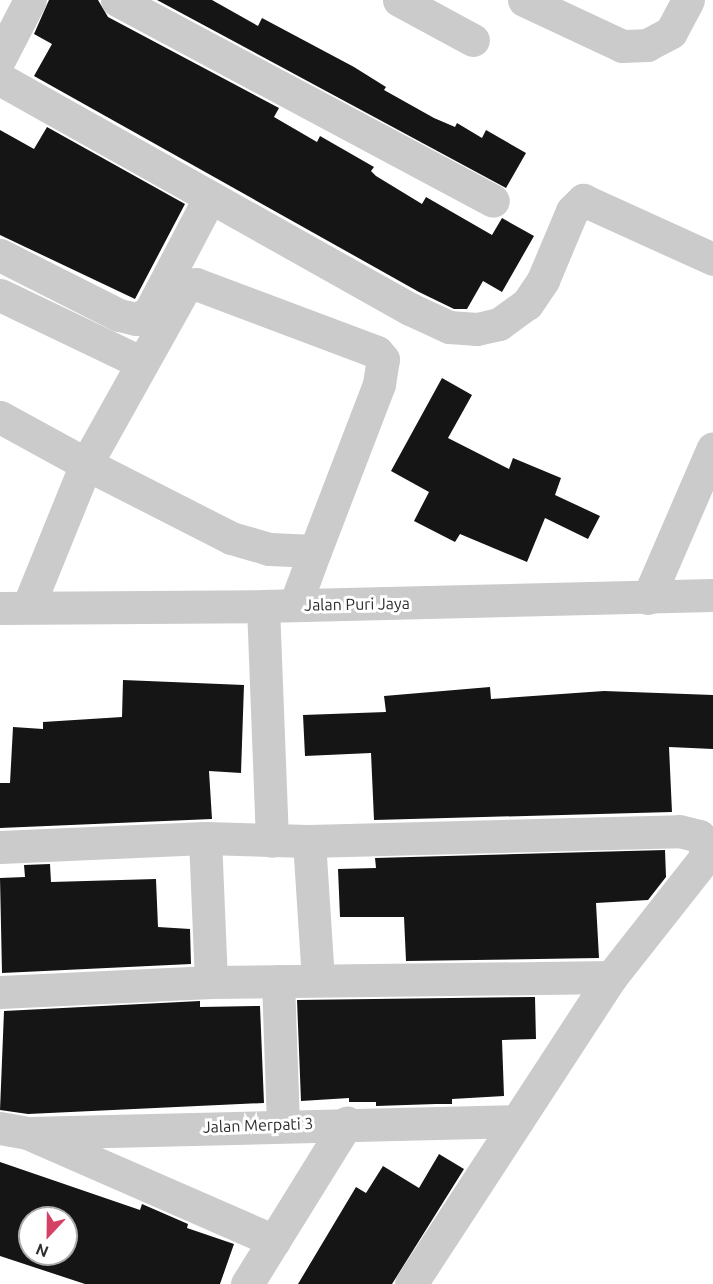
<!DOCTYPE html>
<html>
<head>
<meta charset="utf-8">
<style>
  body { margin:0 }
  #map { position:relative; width:713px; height:1284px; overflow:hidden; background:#fff; font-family:Ubuntu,sans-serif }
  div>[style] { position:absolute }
  .building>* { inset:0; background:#151515 }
  .minor>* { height:33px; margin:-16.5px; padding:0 16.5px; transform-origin:16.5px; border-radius:16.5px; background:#cbcbcb }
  span { translate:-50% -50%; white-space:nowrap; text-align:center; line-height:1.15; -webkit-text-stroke:6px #fff; paint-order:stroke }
  .street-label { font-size:16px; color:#2e2e2e }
  .north { position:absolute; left:18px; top:1206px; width:60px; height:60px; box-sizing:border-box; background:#fff; border:2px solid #ababab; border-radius:50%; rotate:202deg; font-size:16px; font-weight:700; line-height:24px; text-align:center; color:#2e2e2e }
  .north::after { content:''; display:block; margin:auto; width:21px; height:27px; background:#d54065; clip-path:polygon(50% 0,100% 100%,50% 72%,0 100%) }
</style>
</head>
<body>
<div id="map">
  <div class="building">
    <div style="clip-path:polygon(49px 0,98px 0,108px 17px,279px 108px,274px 117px,317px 142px,320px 136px,374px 167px,371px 171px,376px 176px,422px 204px,426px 197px,492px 235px,502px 218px,534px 236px,502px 292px,483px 281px,467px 309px,454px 309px,419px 292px,34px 76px,52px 44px,34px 34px)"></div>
    <div style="clip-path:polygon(157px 0,212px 0,258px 26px,262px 18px,354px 67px,386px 87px,384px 90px,434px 118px,455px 127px,457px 123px,482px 138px,486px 130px,526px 153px,506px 188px)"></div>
    <div style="clip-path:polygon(47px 127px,185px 204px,135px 299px,0 235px,0 130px,34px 149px)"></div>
    <div style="clip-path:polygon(442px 378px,472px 395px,448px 438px,509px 469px,513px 458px,561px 478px,555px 495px,600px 516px,588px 539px,545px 518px,527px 562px,460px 534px,455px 542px,414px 521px,429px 492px,391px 471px)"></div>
    <div style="clip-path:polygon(123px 680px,244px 685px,241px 773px,209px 771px,212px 819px,0 828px,0 783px,10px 783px,13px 727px,43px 729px,43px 722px,122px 717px)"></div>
    <div style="clip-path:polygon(490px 687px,491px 699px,604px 691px,713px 695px,713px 749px,669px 747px,672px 812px,374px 820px,371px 753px,305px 756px,303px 715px,386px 712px,384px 696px)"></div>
    <div style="clip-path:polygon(665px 850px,666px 877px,648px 900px,596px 903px,599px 958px,406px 961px,404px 917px,340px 917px,338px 869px,376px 868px,375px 858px)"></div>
    <div style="clip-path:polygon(50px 864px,51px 882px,156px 879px,158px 927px,190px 929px,191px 964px,2px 973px,0 878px,25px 877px,24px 865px)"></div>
    <div style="clip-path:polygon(535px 997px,536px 1039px,502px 1040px,504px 1096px,452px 1099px,452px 1104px,436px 1104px,376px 1106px,376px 1102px,349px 1102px,349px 1098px,301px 1101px,297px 1000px)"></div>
    <div style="clip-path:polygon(200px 1001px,200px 1007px,260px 1006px,264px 1103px,28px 1114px,0 1110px,4px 1011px)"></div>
    <div style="clip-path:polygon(439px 1154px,464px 1169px,392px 1284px,298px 1284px,356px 1187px,366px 1193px,383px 1166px,419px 1188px)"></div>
    <div style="clip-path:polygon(evenodd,0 1162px,140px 1210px,142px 1204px,188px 1224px,187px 1228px,234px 1244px,220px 1284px,85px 1284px,0 1256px,0 1162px,30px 1218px,66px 1218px,66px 1254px,30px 1254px,30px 1218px)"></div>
  </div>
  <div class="minor">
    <div style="left:117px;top:0;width:426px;rotate:28.1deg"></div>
    <div style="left:399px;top:0;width:84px;rotate:28.4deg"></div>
    <div style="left:524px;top:0;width:108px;rotate:25.1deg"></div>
    <div style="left:622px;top:46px;width:25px;rotate:-2deg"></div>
    <div style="left:647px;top:45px;width:27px;rotate:-28deg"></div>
    <div style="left:671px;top:32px;width:36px;rotate:-62deg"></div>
    <div style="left:0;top:58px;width:65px;rotate:-62.7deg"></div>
    <div style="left:0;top:79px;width:470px;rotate:29.3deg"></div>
    <div style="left:410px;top:309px;width:43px;rotate:24.8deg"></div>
    <div style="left:449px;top:327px;width:28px;rotate:4deg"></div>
    <div style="left:477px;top:329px;width:23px;rotate:-13deg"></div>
    <div style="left:499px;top:324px;width:34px;rotate:-36deg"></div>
    <div style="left:527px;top:304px;width:29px;rotate:-56deg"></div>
    <div style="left:543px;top:280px;width:75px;rotate:-67.2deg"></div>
    <div style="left:572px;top:211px;width:16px;rotate:-45deg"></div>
    <div style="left:583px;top:200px;width:143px;rotate:24.4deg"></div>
    <div style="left:0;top:255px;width:133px;rotate:26.8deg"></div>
    <div style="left:119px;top:315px;width:17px;rotate:13deg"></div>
    <div style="left:136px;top:319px;width:14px;rotate:-25deg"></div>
    <div style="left:149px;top:313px;width:131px;rotate:-62.3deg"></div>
    <div style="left:0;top:295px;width:155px;rotate:25.6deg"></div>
    <div style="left:0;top:417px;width:98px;rotate:28.7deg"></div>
    <div style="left:86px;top:464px;width:154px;rotate:112.1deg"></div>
    <div style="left:648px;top:598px;width:163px;rotate:-66.6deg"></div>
    <div style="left:295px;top:605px;width:58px;rotate:-69.7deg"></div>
    <div style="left:315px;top:551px;width:179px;rotate:-69deg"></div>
    <div style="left:379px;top:384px;width:25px;rotate:-81deg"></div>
    <div style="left:383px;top:359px;width:9px;rotate:-131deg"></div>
    <div style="left:377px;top:352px;width:193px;rotate:-159.4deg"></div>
    <div style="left:196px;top:284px;width:11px;rotate:165deg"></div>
    <div style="left:185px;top:287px;width:203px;rotate:119.2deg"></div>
    <div style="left:86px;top:464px;width:163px;rotate:27deg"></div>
    <div style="left:231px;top:538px;width:40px;rotate:16deg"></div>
    <div style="left:269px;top:549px;width:46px;rotate:2.5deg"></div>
    <div style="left:263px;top:606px;width:235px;rotate:87.8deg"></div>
    <div style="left:0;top:608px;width:263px;rotate:-0.4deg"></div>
    <div style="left:263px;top:606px;width:450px;rotate:-1.4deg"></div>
    <div style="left:205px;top:838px;width:144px;rotate:87.6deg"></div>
    <div style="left:309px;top:841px;width:139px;rotate:86.3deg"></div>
    <div style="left:0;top:847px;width:205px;rotate:-2.5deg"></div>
    <div style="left:205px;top:838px;width:104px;rotate:1.7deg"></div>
    <div style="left:309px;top:841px;width:370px;rotate:-1.5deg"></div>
    <div style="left:679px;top:831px;width:21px;rotate:14deg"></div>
    <div style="left:699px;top:836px;width:14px;rotate:60deg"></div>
    <div style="left:706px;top:848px;width:11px;rotate:100deg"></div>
    <div style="left:704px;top:859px;width:150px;rotate:128.2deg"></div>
    <div style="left:611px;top:977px;width:366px;rotate:123.1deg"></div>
    <div style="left:278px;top:981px;width:143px;rotate:88deg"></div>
    <div style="left:0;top:992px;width:211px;rotate:-2.7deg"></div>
    <div style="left:211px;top:982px;width:400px;rotate:-0.7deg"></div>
    <div style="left:0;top:1128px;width:27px;rotate:10deg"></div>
    <div style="left:27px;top:1133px;width:490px;rotate:-1.4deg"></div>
    <div style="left:34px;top:1136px;width:262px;rotate:23.6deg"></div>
    <div style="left:247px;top:1284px;width:190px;rotate:-58.2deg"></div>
  </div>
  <div class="street-label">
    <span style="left:357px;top:604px;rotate:-1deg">Jalan Puri Jaya</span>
    <span style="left:258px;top:1125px;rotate:-2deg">Jalan Merpati 3</span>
  </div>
  <div class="north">N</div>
</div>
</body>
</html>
